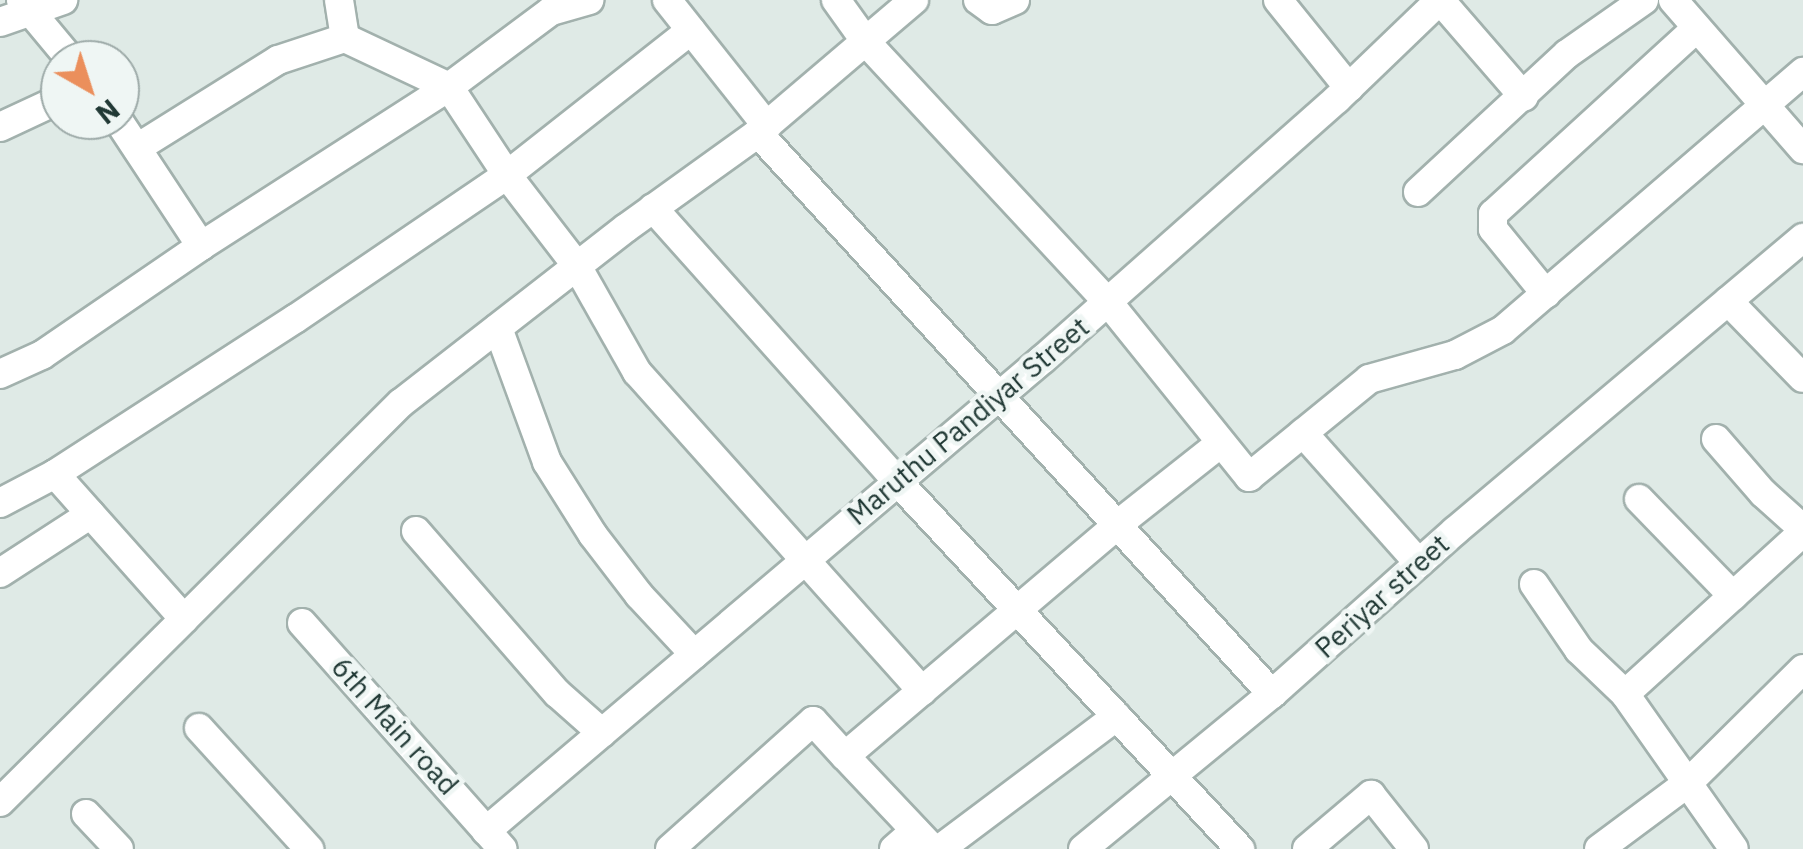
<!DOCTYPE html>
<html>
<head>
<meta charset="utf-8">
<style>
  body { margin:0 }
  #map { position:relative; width:1803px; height:849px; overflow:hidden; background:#dfeae6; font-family:"IBM Plex Sans",sans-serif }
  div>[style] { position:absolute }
  .roads { filter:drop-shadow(2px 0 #a2b1ad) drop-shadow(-2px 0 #a2b1ad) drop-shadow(0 2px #a2b1ad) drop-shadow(0 -2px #a2b1ad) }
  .street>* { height:28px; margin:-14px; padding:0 14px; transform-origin:14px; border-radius:14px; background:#fff }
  span { translate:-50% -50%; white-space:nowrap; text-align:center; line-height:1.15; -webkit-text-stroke:9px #eff6f4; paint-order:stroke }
  .street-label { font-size:28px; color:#213935 }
  .north { position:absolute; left:40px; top:40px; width:100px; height:100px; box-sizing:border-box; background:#eff6f4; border:2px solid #9daaa8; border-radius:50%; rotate:141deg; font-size:28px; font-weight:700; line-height:40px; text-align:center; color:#213935 }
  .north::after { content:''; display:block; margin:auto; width:35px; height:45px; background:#eb8f5c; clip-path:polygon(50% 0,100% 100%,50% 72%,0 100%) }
</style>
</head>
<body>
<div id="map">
  <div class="roads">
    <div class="street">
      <div style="left:21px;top:0;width:78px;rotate:50.2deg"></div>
      <div style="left:667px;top:0;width:161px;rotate:51.6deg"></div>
      <div style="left:836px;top:0;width:52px;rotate:54.5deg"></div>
      <div style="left:866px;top:42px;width:355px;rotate:47.1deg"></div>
      <div style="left:1108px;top:302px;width:225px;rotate:51.1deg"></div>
      <div style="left:1249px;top:477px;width:155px;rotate:-39.2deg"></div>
      <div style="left:1369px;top:379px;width:89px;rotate:-15.6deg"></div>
      <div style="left:1455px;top:355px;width:54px;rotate:-27.5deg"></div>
      <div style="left:1503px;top:330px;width:396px;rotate:-40.7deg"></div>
      <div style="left:914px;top:0;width:205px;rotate:139.6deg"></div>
      <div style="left:758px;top:133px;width:761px;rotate:47.5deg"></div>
      <div style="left:1272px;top:694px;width:245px;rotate:-41.7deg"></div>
      <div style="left:1455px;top:531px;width:455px;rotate:-40.1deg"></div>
      <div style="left:978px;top:0;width:17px;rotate:36deg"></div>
      <div style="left:992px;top:10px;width:25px;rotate:-23deg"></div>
      <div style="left:1278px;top:0;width:113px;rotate:51.1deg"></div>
      <div style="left:1440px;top:0;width:128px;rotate:49.1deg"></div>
      <div style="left:1673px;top:0;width:198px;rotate:48.9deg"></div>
      <div style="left:0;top:22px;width:67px;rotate:-19.2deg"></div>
      <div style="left:345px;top:38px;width:115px;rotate:25.2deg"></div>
      <div style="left:449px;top:87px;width:127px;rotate:-36.7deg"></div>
      <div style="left:551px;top:11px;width:40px;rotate:-16deg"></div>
      <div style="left:118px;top:120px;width:151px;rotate:56.6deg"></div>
      <div style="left:201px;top:246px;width:295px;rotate:-32.7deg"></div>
      <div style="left:449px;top:87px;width:105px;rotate:56.6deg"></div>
      <div style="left:507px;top:175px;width:115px;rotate:52.4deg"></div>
      <div style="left:577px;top:266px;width:122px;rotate:60.5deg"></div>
      <div style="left:637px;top:372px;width:428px;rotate:48.2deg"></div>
      <div style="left:0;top:127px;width:66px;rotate:-25deg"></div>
      <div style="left:137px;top:148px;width:166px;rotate:-32deg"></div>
      <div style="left:278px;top:60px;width:71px;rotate:-18.2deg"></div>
      <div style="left:345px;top:38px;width:38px;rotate:-99deg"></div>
      <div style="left:1418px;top:192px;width:203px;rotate:-42.8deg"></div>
      <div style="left:1567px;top:54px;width:94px;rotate:-35deg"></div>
      <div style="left:653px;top:208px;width:368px;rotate:48.2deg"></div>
      <div style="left:898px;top:482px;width:502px;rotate:47.02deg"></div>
      <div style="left:1546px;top:294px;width:84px;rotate:-129.2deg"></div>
      <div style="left:1493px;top:229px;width:15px;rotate:-90deg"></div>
      <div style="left:1493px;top:214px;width:276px;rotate:-42.4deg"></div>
      <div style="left:1728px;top:301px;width:107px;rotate:45.8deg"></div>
      <div style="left:498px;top:328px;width:143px;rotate:69.9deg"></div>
      <div style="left:547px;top:462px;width:86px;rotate:57.8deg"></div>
      <div style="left:593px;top:535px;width:76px;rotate:52.5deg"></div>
      <div style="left:639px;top:595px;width:81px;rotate:47deg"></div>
      <div style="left:0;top:374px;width:46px;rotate:-24.3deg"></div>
      <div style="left:42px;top:355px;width:193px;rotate:-34.4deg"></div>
      <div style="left:1303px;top:433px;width:174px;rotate:48.3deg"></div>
      <div style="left:1716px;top:439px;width:72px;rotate:49deg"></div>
      <div style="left:1763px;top:493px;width:54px;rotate:42deg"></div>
      <div style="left:55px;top:474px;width:286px;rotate:-32.9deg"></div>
      <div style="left:295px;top:319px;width:256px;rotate:-34.2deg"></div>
      <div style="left:507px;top:175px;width:234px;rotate:-38.2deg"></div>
      <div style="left:1639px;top:499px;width:135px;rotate:45.9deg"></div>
      <div style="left:0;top:503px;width:62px;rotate:-27.8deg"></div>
      <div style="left:55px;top:474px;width:194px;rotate:48.3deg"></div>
      <div style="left:184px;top:619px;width:306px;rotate:-44.9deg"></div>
      <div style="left:401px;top:403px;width:285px;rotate:-37.9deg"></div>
      <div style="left:626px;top:228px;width:163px;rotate:-35.7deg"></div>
      <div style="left:416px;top:531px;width:215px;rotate:49deg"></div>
      <div style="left:557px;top:693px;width:60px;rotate:41.6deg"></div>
      <div style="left:0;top:573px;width:108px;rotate:-33deg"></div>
      <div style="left:1534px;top:584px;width:80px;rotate:55.7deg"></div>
      <div style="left:1579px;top:650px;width:64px;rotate:43.7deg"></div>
      <div style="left:1625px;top:694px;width:189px;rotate:54.9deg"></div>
      <div style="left:302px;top:623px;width:302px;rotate:48.4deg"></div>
      <div style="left:1625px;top:694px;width:241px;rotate:-42.3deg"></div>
      <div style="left:199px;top:728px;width:164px;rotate:47.7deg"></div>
      <div style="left:0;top:802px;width:260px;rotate:-44.8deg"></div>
      <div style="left:86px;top:814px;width:48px;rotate:46.7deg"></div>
      <div style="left:486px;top:831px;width:730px;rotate:-40.28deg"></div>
      <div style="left:1043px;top:359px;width:392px;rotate:-41.5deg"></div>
      <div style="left:1337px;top:99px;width:143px;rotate:-43.9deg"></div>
      <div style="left:670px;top:849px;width:192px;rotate:-41.8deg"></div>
      <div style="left:813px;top:721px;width:47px;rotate:47.6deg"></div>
      <div style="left:894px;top:849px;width:28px;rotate:-41deg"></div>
      <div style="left:933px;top:849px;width:128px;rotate:-133.4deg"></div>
      <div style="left:845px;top:756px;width:357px;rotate:-40.3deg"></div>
      <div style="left:1117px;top:525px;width:132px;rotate:-38.3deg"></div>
      <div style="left:940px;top:849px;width:221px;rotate:-36.9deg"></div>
      <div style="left:1083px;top:849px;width:244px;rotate:-39.4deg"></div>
      <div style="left:1307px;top:849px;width:84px;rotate:-40.2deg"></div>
      <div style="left:1371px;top:795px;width:69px;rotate:51.5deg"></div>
      <div style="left:1599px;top:849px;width:111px;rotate:-36.6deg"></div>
      <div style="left:1688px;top:783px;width:162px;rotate:-44.7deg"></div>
    </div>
  </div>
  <div class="street-label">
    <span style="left:968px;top:421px;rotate:-40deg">Maruthu Pandiyar Street</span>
    <span style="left:1382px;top:596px;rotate:-42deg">Periyar street</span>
    <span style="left:395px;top:726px;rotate:48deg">6th Main road</span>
  </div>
  <div class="north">N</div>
</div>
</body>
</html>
